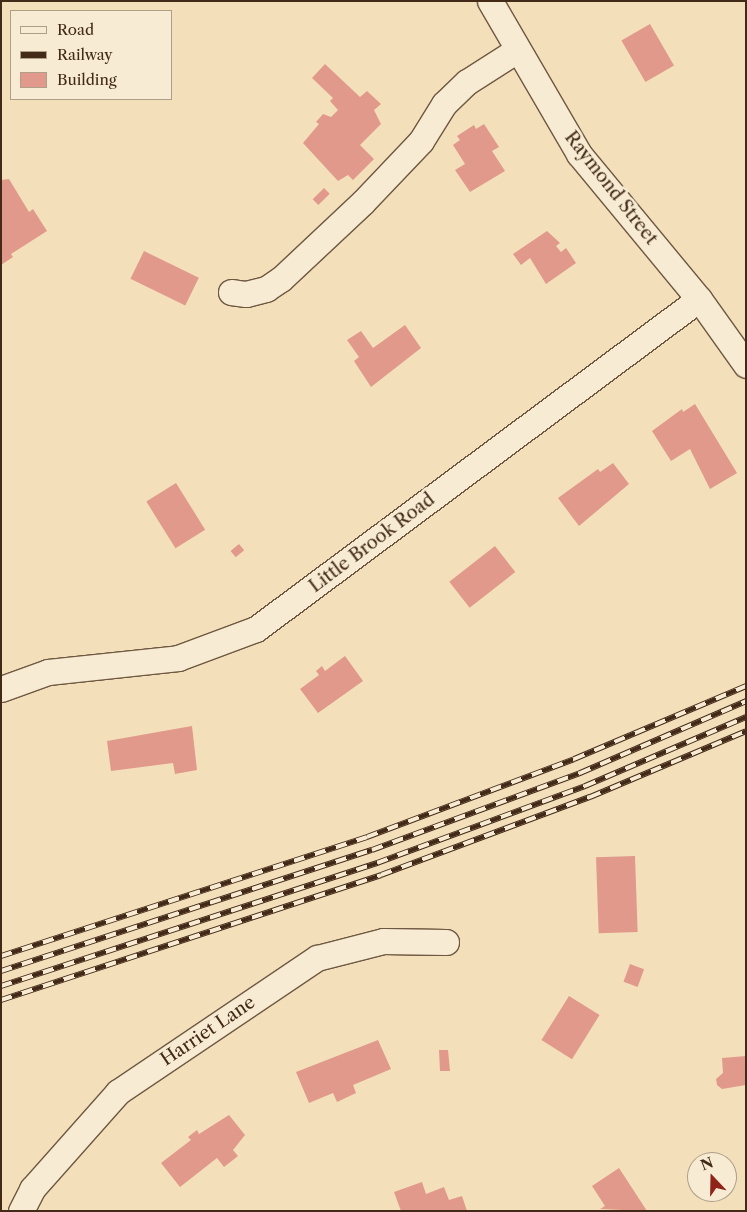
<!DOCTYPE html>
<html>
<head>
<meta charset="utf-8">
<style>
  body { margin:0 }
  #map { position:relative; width:747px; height:1212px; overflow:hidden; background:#f3e0bb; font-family:"Libre Caslon Text",serif }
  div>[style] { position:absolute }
  .building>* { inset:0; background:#e0998a; transform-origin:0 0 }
  .roads { filter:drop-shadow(1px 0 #6f5841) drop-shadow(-1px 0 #6f5841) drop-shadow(0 1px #6f5841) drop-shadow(0 -1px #6f5841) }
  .minor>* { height:25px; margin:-12.5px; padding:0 12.5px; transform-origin:12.5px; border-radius:12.5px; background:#f7ebd3 }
  .rail>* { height:5.5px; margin-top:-2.75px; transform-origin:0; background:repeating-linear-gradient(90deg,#f7ebd3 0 11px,#432a18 0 22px); box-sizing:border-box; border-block:1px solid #432a18 }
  span { translate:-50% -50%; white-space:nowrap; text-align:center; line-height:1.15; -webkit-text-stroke:5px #f7ebd3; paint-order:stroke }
  .street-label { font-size:18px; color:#432a18 }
  .frame { position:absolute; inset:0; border:2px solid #432a18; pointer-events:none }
  .legend { position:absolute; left:10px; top:10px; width:162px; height:90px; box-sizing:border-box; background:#f7ebd3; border:1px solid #af9e88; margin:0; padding:6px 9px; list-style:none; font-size:15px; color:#432a18 }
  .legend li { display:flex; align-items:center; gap:10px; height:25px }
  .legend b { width:25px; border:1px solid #af9e88 }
  .north { position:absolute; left:687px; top:1152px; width:50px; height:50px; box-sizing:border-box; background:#f7ebd3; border:1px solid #af9e88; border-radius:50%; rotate:339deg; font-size:14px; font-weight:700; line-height:20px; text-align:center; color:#432a18 }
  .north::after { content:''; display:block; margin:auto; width:18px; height:22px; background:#8f2418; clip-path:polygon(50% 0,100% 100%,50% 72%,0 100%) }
</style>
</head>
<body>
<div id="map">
  <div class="building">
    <div style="left:650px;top:24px;width:48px;height:33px;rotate:60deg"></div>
    <div style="clip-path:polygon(325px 64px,360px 97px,367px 91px,381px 104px,374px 110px,381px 124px,360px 145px,374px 159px,353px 180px,348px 175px,338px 181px,303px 143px,319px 124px,316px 122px,323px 114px,331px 117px,338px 110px,330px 101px,333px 98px,312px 78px)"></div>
    <div style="clip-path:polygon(484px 124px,499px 147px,492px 151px,505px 171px,470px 192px,455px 170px,465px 164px,453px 145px,460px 140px,457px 136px,474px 125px,476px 129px)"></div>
    <div style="clip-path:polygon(9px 179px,29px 212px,33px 209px,47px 231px,11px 254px,13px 257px,1px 265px,1px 180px)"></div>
    <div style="left:324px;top:188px;width:8px;height:16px;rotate:45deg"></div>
    <div style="clip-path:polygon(547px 231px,560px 243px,556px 246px,561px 252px,566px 248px,576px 263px,546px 284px,530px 258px,521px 265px,513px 254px)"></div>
    <div style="left:144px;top:251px;width:61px;height:31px;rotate:26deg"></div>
    <div style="clip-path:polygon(405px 325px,421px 348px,371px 387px,354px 361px,359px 357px,347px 340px,361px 331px,373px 348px)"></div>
    <div style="clip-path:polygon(695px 404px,737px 473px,710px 489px,690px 449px,671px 461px,652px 431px,682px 409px,683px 412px)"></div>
    <div style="clip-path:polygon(613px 463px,629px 484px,579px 526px,558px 498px,598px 469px,600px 472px)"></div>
    <div style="left:176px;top:483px;width:55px;height:35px;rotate:58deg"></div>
    <div style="left:239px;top:544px;width:8px;height:11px;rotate:50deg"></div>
    <div style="left:495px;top:546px;width:33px;height:58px;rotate:52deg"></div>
    <div style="clip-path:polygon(345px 656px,363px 681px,318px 713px,300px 689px,319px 675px,316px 671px,322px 666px,325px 671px)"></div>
    <div style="clip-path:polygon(192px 726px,197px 770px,175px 774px,173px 763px,111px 771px,107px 741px)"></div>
    <div style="left:635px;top:856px;width:76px;height:39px;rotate:88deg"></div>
    <div style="left:630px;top:964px;width:15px;height:19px;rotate:20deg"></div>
    <div style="left:569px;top:996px;width:36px;height:52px;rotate:32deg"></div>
    <div style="clip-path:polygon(378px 1040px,391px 1069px,353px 1085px,356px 1093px,337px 1102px,333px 1093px,309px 1103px,296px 1072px)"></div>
    <div style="clip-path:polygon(439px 1050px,448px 1050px,450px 1071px,440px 1071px)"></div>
    <div style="clip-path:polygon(746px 1056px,746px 1085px,722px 1089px,717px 1085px,716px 1079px,723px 1073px,722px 1058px)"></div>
    <div style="clip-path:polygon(229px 1115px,245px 1135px,233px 1150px,238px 1156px,224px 1167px,217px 1158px,180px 1187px,161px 1163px,191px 1140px,188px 1137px,197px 1130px,199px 1134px)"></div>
    <div style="clip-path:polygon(619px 1168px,647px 1211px,600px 1209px,605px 1206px,592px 1186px)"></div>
    <div style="clip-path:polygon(422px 1182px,426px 1194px,444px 1187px,449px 1200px,462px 1196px,467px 1211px,401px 1211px,394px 1192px)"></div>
  </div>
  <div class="roads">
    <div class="minor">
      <div style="left:490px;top:1px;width:177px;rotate:59.8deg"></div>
      <div style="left:579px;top:154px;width:188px;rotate:50.4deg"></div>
      <div style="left:699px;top:299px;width:81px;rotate:54.5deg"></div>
      <div style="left:231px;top:292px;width:15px;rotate:8deg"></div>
      <div style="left:246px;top:294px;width:21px;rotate:-14deg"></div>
      <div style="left:266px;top:289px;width:18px;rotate:-34deg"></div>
      <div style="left:281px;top:279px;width:112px;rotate:-43.2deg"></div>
      <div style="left:363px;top:202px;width:84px;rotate:-46.4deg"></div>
      <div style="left:421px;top:141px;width:44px;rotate:-58.1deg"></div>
      <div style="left:444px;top:104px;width:32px;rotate:-44deg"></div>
      <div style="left:467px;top:82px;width:59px;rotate:-32.6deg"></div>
      <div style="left:1px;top:689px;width:50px;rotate:-19.9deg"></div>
      <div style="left:48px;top:672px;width:131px;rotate:-6.1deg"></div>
      <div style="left:178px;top:658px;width:83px;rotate:-20.4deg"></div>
      <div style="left:256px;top:629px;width:552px;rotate:-36.68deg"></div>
      <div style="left:21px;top:1211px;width:25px;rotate:-63deg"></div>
      <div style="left:32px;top:1189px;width:130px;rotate:-48.4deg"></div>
      <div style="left:118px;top:1092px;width:240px;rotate:-34deg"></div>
      <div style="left:317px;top:958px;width:68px;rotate:-14.4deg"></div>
      <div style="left:383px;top:941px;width:63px;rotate:0.9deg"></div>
    </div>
  </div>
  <div class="rail">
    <div style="left:1px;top:956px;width:385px;rotate:-18deg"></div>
    <div style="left:367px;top:837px;width:221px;rotate:-20.6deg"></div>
    <div style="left:574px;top:759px;width:187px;rotate:-23deg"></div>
    <div style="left:1px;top:971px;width:390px;rotate:-18.1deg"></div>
    <div style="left:372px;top:850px;width:222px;rotate:-20.3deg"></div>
    <div style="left:580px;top:773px;width:181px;rotate:-23.4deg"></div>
    <div style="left:1px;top:986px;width:396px;rotate:-18.1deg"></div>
    <div style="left:377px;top:863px;width:222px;rotate:-20.3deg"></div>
    <div style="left:585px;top:786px;width:175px;rotate:-23.2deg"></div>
    <div style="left:1px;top:1000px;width:400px;rotate:-18.2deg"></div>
    <div style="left:381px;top:875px;width:223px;rotate:-20.5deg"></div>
    <div style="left:590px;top:797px;width:169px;rotate:-22.9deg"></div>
  </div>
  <div class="street-label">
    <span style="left:611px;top:188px;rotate:52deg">Raymond Street</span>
    <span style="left:372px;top:543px;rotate:-37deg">Little Brook Road</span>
    <span style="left:208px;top:1031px;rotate:-34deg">Harriet Lane</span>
  </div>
  <div class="frame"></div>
  <ul class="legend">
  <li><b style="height:6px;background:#f7ebd3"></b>Road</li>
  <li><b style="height:6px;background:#432a18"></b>Railway</li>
  <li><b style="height:14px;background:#e0998a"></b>Building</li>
  </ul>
  <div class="north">N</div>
</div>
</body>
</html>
